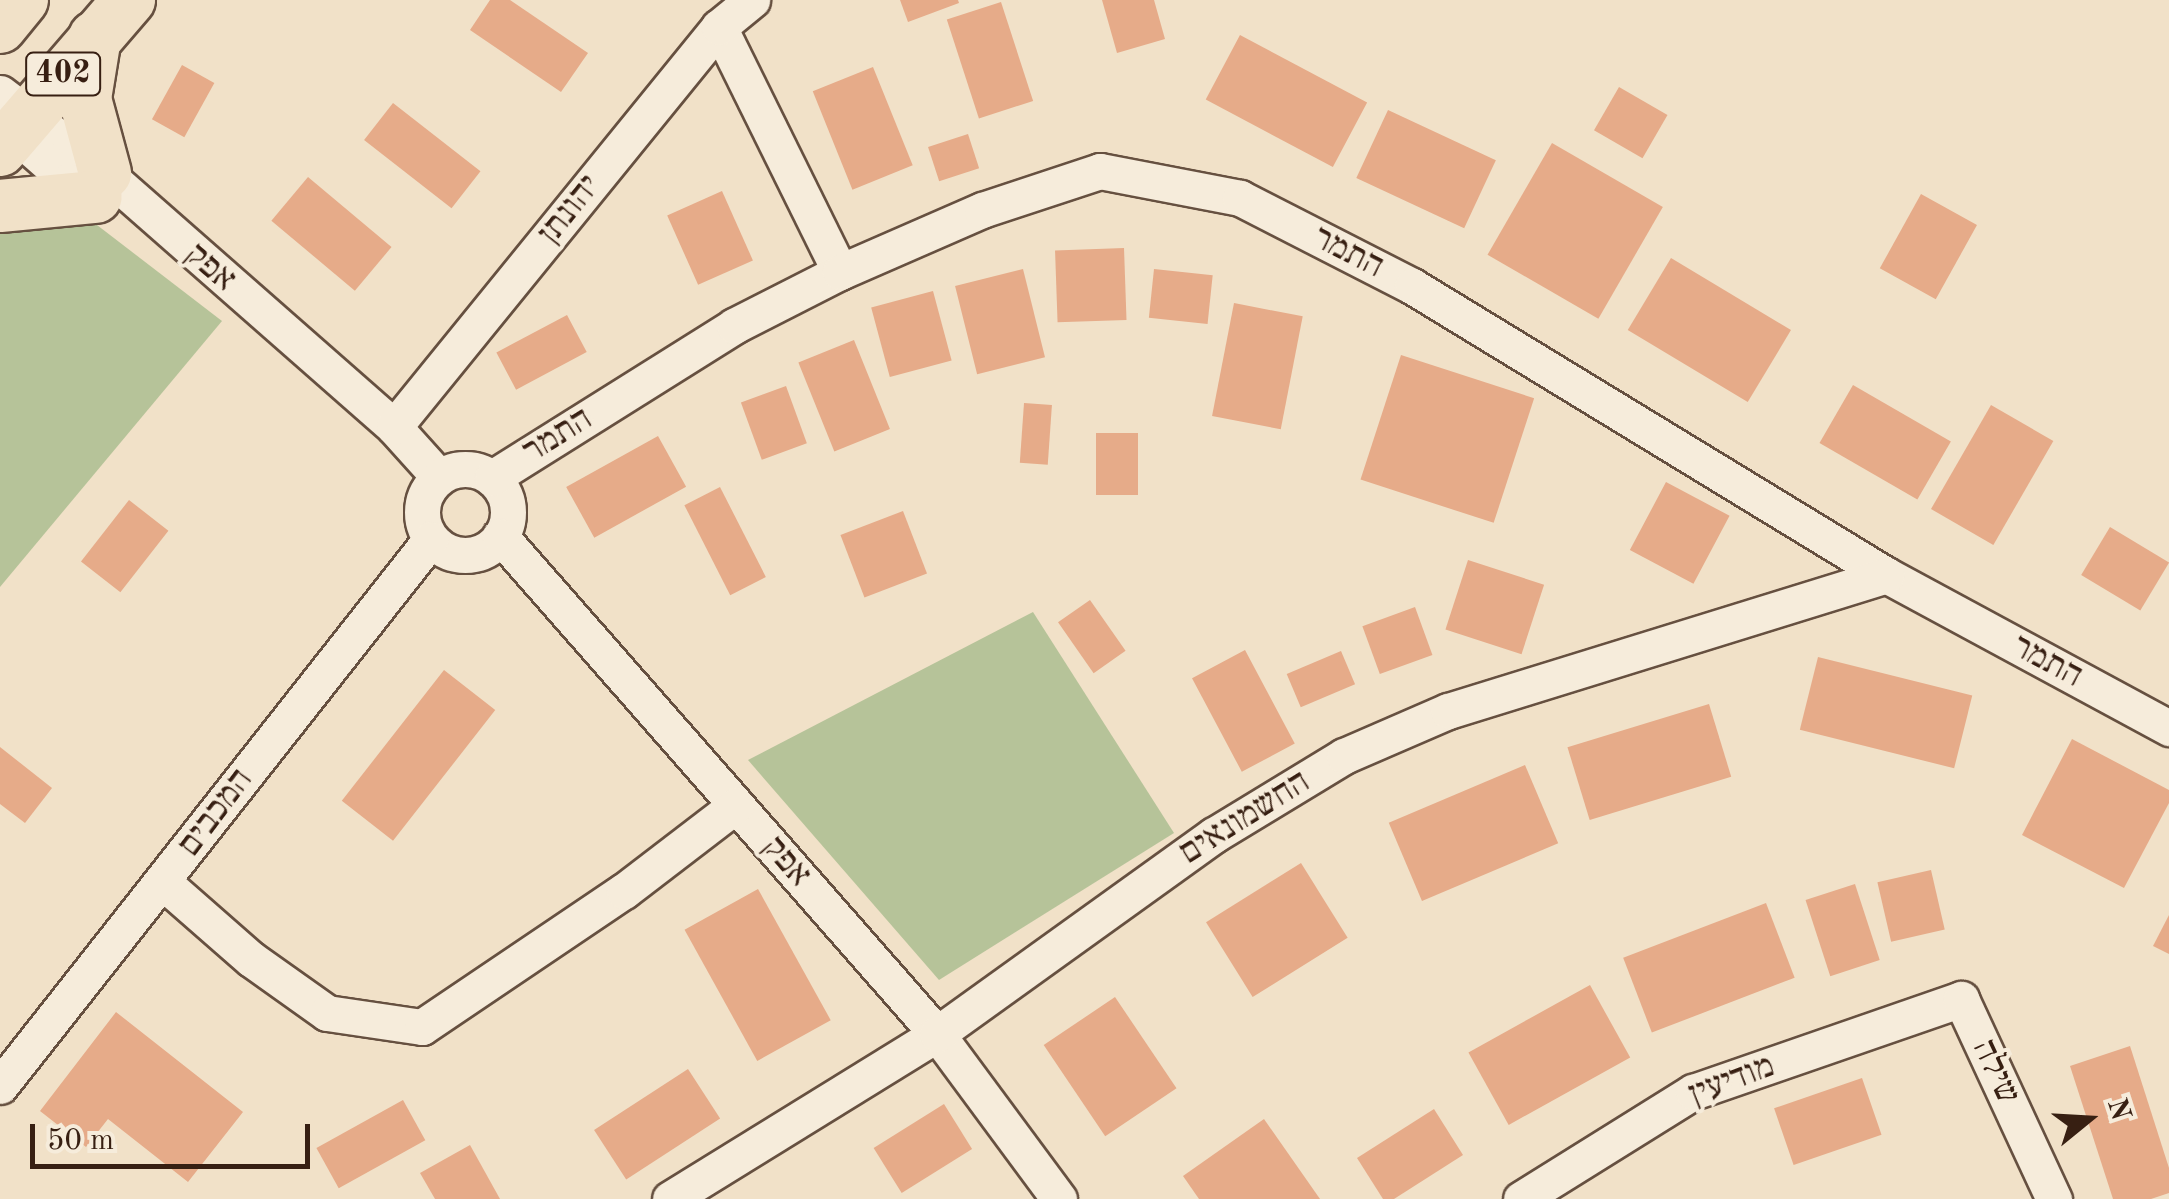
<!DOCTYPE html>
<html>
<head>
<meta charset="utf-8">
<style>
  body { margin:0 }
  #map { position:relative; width:2169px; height:1199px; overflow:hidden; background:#f1e1c8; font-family:"Old Standard TT","Frank Ruhl Libre",serif }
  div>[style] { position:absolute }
  .green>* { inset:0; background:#b6c399 }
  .building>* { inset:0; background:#e6ab89; transform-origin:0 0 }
  .roads { filter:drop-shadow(2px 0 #665040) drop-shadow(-2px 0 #665040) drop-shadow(0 2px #665040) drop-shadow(0 -2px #665040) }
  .street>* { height:35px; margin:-17.5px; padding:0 17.5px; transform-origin:17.5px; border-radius:17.5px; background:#f6ecdb }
  .street>.ring { margin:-17.5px; padding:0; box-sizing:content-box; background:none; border:35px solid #f6ecdb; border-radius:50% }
  .primary>* { height:52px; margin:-26px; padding:0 26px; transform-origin:26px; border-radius:26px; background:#f1e1c8 }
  span { translate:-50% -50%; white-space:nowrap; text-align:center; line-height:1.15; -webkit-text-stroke:8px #f6ecdb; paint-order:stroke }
  .shield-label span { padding:2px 8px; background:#f6ecdb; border:2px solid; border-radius:8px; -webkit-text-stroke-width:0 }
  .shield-label { font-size:32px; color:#371f12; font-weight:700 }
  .street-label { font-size:35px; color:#371f12 }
  .north { position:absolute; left:2039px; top:1069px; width:100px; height:100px; -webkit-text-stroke:8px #f6ecdb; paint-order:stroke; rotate:72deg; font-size:28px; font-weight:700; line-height:40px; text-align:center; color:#371f12 }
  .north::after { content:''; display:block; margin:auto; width:35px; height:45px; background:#371f12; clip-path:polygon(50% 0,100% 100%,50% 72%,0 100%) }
  .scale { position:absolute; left:30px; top:1124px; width:280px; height:45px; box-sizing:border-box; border:5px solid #371f12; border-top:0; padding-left:12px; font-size:30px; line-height:35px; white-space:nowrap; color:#371f12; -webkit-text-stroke:8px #f6ecdb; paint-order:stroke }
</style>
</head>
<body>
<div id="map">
  <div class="green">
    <div style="clip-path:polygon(41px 182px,222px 321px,0 587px,0 233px)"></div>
    <div style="clip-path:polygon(1033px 612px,1174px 833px,939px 980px,748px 760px)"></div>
  </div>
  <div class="building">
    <div style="clip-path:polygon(490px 0,510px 0,588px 53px,561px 92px,470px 30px)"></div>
    <div style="clip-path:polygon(900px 0,958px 0,959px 3px,908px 22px)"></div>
    <div style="clip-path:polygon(1102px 0,1154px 0,1165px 39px,1117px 53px)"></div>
    <div style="left:1001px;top:2px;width:104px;height:57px;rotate:72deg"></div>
    <div style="left:1240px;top:35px;width:144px;height:73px;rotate:28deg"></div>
    <div style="left:182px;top:65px;width:37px;height:62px;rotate:29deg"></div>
    <div style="left:873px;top:67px;width:106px;height:65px;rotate:68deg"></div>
    <div style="left:1619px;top:87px;width:56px;height:50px;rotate:30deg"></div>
    <div style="left:393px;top:103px;width:111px;height:47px;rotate:38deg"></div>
    <div style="left:1388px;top:110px;width:119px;height:75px;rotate:25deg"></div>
    <div style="left:968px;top:134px;width:36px;height:42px;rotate:72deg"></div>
    <div style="left:1552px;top:143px;width:128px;height:129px;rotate:30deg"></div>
    <div style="left:308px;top:177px;width:109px;height:57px;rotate:40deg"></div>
    <div style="left:722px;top:191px;width:76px;height:60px;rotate:66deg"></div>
    <div style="left:1921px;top:194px;width:64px;height:85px;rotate:29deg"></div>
    <div style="left:1124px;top:248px;width:72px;height:69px;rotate:88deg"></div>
    <div style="left:1671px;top:258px;width:140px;height:84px;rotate:31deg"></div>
    <div style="left:1023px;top:269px;width:91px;height:70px;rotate:76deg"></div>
    <div style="left:1154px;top:269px;width:59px;height:49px;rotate:6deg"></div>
    <div style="left:933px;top:291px;width:72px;height:64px;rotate:75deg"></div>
    <div style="left:1234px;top:303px;width:70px;height:115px;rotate:11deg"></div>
    <div style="left:567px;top:315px;width:42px;height:80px;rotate:62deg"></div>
    <div style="left:854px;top:340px;width:96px;height:60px;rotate:68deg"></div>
    <div style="left:1401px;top:355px;width:140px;height:131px;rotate:18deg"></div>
    <div style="left:1853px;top:385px;width:113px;height:67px;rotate:30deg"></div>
    <div style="left:786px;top:386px;width:61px;height:48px;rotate:70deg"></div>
    <div style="left:1024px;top:403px;width:28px;height:60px;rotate:4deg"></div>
    <div style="left:1991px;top:405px;width:72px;height:120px;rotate:30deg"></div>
    <div style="left:1096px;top:433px;width:42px;height:62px"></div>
    <div style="left:658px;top:436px;width:58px;height:105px;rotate:61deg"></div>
    <div style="left:1666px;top:482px;width:72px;height:77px;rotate:28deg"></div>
    <div style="left:720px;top:487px;width:101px;height:40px;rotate:63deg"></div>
    <div style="left:129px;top:500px;width:50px;height:78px;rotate:38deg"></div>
    <div style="left:903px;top:511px;width:67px;height:67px;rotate:69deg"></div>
    <div style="left:2110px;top:527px;width:69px;height:56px;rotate:31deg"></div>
    <div style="left:1468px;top:560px;width:80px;height:73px;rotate:18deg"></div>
    <div style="left:1090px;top:600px;width:62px;height:39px;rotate:55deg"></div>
    <div style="left:1415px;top:607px;width:51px;height:56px;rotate:70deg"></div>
    <div style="left:1245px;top:650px;width:106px;height:60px;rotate:62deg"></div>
    <div style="left:1341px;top:651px;width:36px;height:59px;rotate:67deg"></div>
    <div style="left:1818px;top:657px;width:159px;height:75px;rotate:14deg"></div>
    <div style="left:444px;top:670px;width:65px;height:166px;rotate:38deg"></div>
    <div style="left:1709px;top:704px;width:76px;height:148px;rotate:73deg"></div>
    <div style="clip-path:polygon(2072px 739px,2169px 790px,2169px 803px,2124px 888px,2022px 835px)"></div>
    <div style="clip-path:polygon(0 747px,52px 788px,25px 823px,0 804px)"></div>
    <div style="left:1525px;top:765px;width:85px;height:148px;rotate:67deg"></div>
    <div style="left:1301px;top:863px;width:88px;height:112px;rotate:58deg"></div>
    <div style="left:1931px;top:870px;width:61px;height:55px;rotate:77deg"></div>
    <div style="left:1855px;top:884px;width:80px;height:52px;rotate:72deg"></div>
    <div style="left:758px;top:889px;width:150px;height:84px;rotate:61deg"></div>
    <div style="left:1766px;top:903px;width:80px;height:153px;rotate:69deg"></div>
    <div style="clip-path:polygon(2169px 915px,2169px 954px,2153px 946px)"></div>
    <div style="left:1590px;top:985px;width:83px;height:139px;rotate:61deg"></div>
    <div style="left:1115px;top:997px;width:110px;height:86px;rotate:56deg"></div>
    <div style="clip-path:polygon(116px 1012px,243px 1112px,188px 1182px,108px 1119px,86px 1147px,40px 1111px)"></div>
    <div style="clip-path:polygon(2130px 1046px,2169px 1168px,2169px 1193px,2151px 1199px,2113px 1199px,2070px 1066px)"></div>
    <div style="left:688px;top:1069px;width:59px;height:112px;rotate:57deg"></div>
    <div style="left:1862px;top:1078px;width:60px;height:93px;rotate:71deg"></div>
    <div style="left:403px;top:1100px;width:46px;height:99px;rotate:61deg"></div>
    <div style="left:944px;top:1104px;width:53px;height:83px;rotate:58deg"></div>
    <div style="clip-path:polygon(1434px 1109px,1463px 1155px,1394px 1199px,1383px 1199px,1357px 1158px)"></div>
    <div style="clip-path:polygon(1264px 1119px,1320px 1199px,1199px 1199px,1183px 1176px)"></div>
    <div style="clip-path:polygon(470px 1145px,500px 1199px,435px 1199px,420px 1173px)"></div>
  </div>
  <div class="roads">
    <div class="street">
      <div style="left:719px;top:27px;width:273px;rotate:63.7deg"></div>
      <div style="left:0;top:93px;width:132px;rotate:37.3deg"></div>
      <div style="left:105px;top:173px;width:385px;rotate:41.3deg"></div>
      <div style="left:394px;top:427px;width:67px;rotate:48deg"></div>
      <div style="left:0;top:121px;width:91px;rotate:41.4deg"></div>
      <div style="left:68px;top:181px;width:37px;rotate:29deg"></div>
      <div style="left:394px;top:427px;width:515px;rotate:-50.91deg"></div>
      <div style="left:719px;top:27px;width:43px;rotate:-39.3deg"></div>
      <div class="ring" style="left:422px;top:469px;width:51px;height:51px"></div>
      <div style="left:492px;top:478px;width:286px;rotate:-32.1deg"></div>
      <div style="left:734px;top:326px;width:119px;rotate:-27deg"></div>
      <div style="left:840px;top:272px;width:155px;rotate:-23.6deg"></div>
      <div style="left:982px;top:210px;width:124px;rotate:-18.3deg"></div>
      <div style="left:1100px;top:171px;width:143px;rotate:10.9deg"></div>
      <div style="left:1240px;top:198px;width:193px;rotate:27.1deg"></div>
      <div style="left:1412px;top:286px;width:555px;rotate:31.37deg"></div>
      <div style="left:1886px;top:575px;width:322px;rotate:28.4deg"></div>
      <div style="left:500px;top:536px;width:663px;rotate:48.73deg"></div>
      <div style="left:937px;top:1034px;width:205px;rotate:53.5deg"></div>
      <div style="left:163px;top:882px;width:117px;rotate:41.2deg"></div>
      <div style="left:251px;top:959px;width:93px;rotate:35.4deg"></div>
      <div style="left:327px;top:1013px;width:96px;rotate:8.4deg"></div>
      <div style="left:422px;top:1027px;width:244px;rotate:-34deg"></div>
      <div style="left:624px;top:891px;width:141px;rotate:-37.5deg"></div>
      <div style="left:0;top:1086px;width:696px;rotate:-51.76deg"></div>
      <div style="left:670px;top:1199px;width:314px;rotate:-31.7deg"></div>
      <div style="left:937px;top:1034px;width:341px;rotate:-35.7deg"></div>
      <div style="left:1214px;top:835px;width:152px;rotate:-31.3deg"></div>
      <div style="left:1344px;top:756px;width:113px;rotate:-23.4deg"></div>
      <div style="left:1448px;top:711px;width:459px;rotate:-17.2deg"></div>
      <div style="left:1521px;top:1199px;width:203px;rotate:-31.9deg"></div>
      <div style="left:1693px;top:1092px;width:284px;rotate:-19.1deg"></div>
      <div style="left:1961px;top:999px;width:221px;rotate:65.1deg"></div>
    </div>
    <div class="primary">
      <div style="left:0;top:27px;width:35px;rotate:-51deg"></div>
      <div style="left:95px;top:37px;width:63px;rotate:99.2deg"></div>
      <div style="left:85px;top:99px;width:77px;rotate:74.9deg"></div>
      <div style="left:0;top:150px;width:198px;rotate:-49.3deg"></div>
      <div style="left:0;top:206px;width:96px;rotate:-5.4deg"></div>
    </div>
  </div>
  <div class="shield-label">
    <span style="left:63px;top:74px">402</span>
  </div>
  <div class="street-label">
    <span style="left:570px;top:210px;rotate:-51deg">יהונתן</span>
    <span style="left:1348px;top:253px;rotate:27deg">התמר</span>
    <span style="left:210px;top:268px;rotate:41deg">אפק</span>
    <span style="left:558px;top:436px;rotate:-32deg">התמר</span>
    <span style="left:2047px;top:662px;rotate:28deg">התמר</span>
    <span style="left:216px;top:813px;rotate:-53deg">המכבים</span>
    <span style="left:1245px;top:818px;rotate:-32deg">החשמונאים</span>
    <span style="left:786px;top:862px;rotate:49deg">אפק</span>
    <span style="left:1995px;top:1072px;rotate:65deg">שילה</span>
    <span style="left:1732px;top:1081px;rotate:-21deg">מודיעין</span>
  </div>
  <div class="north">N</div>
  <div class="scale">50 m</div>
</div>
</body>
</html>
